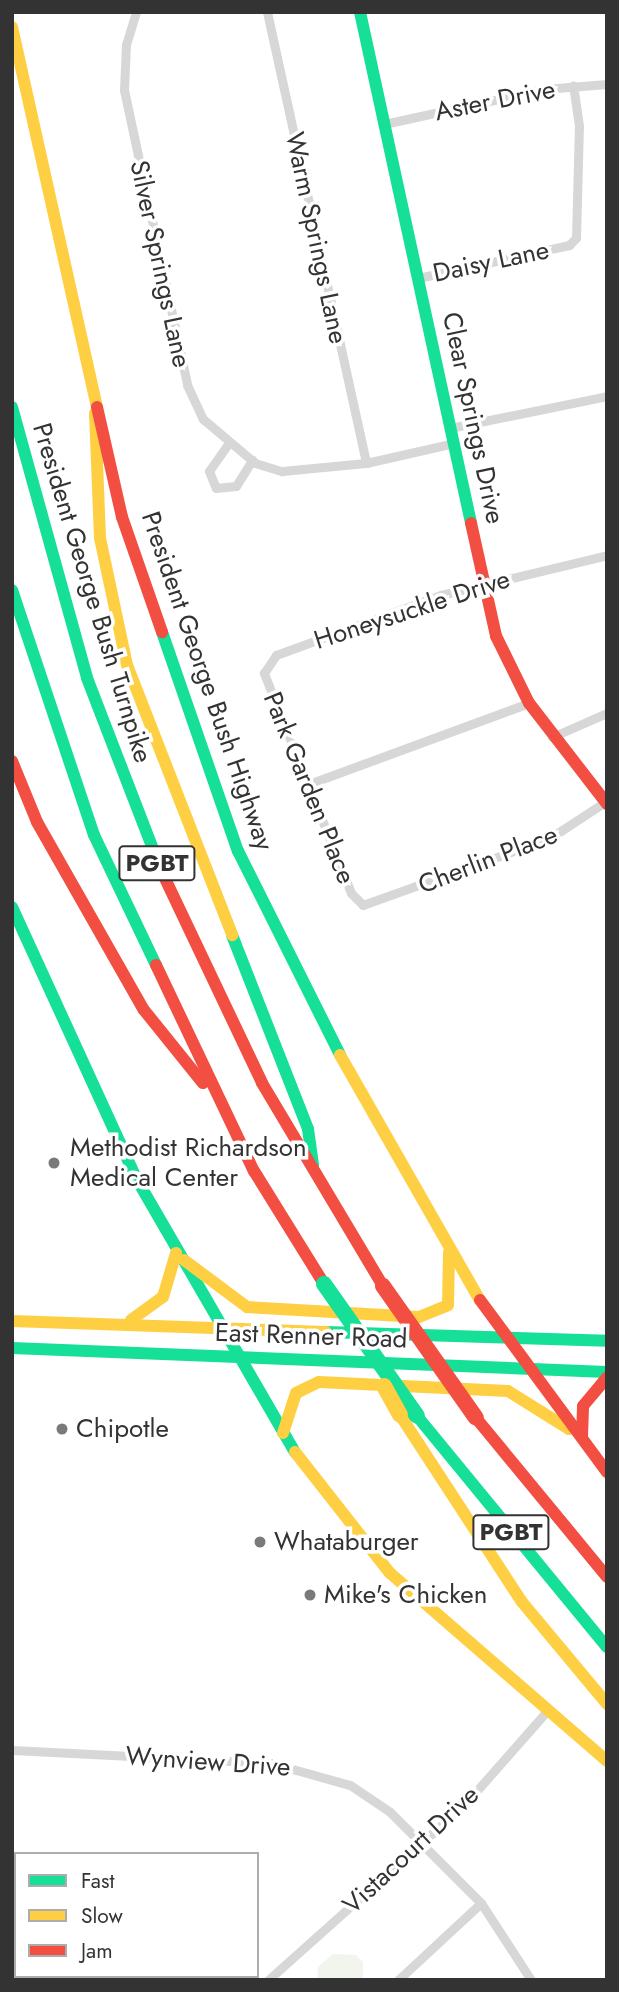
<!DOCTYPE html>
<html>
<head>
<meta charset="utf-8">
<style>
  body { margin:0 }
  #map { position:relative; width:619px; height:1992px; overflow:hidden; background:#fff; font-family:Jost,sans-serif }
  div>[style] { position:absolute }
  .green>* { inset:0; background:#f1f5ed }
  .street>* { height:9px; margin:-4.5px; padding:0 4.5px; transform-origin:4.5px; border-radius:4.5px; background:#d7d7d7 }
  .fast>* { height:12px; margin:-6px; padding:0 6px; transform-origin:6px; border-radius:6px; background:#16e098 }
  .slow>* { height:12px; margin:-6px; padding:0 6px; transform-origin:6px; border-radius:6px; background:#ffcf43 }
  .jam>* { height:12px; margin:-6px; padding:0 6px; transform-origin:6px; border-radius:6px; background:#f24e42 }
  .fast-bridge>* { height:16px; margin:-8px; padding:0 8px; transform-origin:8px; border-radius:8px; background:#16e098 }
  .slow-bridge>* { height:16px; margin:-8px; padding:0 8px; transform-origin:8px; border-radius:8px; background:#ffcf43 }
  .jam-bridge>* { height:16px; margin:-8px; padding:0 8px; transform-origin:8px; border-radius:8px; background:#f24e42 }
  .dots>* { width:19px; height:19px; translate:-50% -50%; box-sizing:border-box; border:4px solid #fff; border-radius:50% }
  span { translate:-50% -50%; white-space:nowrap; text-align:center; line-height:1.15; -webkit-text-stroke:7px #fff; paint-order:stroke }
  .shield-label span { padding:2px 5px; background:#fff; border:2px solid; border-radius:5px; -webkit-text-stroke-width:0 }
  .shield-label { font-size:24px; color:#333; font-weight:700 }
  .street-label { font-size:26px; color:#333 }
  .poi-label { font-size:26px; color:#333 }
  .left { translate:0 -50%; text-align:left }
  .frame { position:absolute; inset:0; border:14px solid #333; pointer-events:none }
  .legend { position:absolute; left:14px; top:1852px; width:245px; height:126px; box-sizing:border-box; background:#fff; border:2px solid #adadad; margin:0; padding:9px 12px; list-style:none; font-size:21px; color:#333 }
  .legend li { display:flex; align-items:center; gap:14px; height:35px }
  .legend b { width:35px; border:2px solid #adadad }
</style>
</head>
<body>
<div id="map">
  <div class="green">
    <div style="clip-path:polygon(333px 1954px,356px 1955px,363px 1962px,363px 1980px,317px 1980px,318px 1967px)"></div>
  </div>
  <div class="street">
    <div style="left:136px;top:12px;width:34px;rotate:107deg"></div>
    <div style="left:126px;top:44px;width:46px;rotate:92.5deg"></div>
    <div style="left:124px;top:90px;width:302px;rotate:77.9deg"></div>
    <div style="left:187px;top:385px;width:38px;rotate:65deg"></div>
    <div style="left:203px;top:419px;width:68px;rotate:40.2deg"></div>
    <div style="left:255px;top:463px;width:28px;rotate:17deg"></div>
    <div style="left:282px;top:471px;width:84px;rotate:-5.4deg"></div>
    <div style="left:366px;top:463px;width:90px;rotate:-12.8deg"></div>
    <div style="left:267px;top:12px;width:462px;rotate:77.6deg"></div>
    <div style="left:384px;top:124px;width:164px;rotate:-12.3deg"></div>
    <div style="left:544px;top:89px;width:63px;rotate:-4.5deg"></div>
    <div style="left:418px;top:278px;width:155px;rotate:-12.3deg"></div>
    <div style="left:569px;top:245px;width:10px;rotate:-45deg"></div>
    <div style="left:576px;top:238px;width:112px;rotate:-88.5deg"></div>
    <div style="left:579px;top:126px;width:41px;rotate:-98.3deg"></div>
    <div style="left:450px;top:428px;width:160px;rotate:-11.5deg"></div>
    <div style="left:228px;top:444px;width:33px;rotate:125deg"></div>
    <div style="left:209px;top:471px;width:18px;rotate:68deg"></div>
    <div style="left:216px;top:488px;width:20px;rotate:-6deg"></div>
    <div style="left:236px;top:486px;width:31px;rotate:-58deg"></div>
    <div style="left:552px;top:737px;width:60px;rotate:-23.6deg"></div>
    <div style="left:306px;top:785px;width:238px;rotate:-20.2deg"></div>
    <div style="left:605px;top:802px;width:66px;rotate:146.8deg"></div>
    <div style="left:550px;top:838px;width:199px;rotate:160.3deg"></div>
    <div style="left:363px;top:905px;width:17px;rotate:-135deg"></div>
    <div style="left:351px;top:893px;width:237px;rotate:-111.6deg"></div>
    <div style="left:264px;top:673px;width:22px;rotate:-56deg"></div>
    <div style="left:276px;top:655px;width:176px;rotate:-20deg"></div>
    <div style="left:441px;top:595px;width:171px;rotate:-13.5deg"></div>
    <div style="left:12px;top:1750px;width:259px;rotate:2.9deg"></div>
    <div style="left:271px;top:1763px;width:82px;rotate:15.6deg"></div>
    <div style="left:350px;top:1785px;width:48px;rotate:34deg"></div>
    <div style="left:390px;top:1812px;width:129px;rotate:45deg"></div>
    <div style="left:481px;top:1903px;width:92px;rotate:57deg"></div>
    <div style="left:268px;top:1980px;width:264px;rotate:-41.8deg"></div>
    <div style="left:465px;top:1804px;width:123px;rotate:-48.6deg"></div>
    <div style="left:398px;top:1980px;width:113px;rotate:-42.9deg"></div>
  </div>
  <div class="fast">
    <div style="left:360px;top:12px;width:523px;rotate:77.74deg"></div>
    <div style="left:12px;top:407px;width:281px;rotate:74.5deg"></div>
    <div style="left:87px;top:678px;width:206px;rotate:68.9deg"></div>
    <div style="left:12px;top:590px;width:258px;rotate:71.5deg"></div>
    <div style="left:94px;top:835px;width:144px;rotate:64.5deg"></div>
    <div style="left:162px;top:632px;width:232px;rotate:70.9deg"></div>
    <div style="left:238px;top:851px;width:228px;rotate:63.4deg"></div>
    <div style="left:12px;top:907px;width:298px;rotate:65.4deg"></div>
    <div style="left:136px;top:1178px;width:317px;rotate:59.9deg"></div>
    <div style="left:232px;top:935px;width:208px;rotate:68.6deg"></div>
    <div style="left:308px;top:1129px;width:37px;rotate:82deg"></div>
    <div style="left:326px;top:1332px;width:281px;rotate:1.8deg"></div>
    <div style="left:12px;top:1348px;width:595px;rotate:2.31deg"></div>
    <div style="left:417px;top:1416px;width:299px;rotate:50.6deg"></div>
  </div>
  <div class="slow">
    <div style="left:12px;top:27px;width:389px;rotate:77.4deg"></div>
    <div style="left:95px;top:413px;width:125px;rotate:87.7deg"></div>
    <div style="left:100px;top:538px;width:130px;rotate:78deg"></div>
    <div style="left:127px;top:665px;width:290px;rotate:68.7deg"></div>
    <div style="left:340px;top:1055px;width:282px;rotate:60.3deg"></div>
    <div style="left:184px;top:1260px;width:79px;rotate:36.7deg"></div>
    <div style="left:247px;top:1307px;width:172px;rotate:3.3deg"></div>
    <div style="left:419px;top:1317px;width:31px;rotate:-22deg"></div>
    <div style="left:448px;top:1305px;width:53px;rotate:-88.9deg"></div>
    <div style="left:131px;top:1320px;width:39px;rotate:-36deg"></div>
    <div style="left:163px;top:1297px;width:46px;rotate:-73.5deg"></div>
    <div style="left:12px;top:1321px;width:314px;rotate:2deg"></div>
    <div style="left:400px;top:1415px;width:223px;rotate:56.9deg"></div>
    <div style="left:522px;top:1602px;width:133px;rotate:50.2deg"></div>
    <div style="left:283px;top:1433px;width:42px;rotate:-72deg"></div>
    <div style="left:296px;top:1393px;width:25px;rotate:-26deg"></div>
    <div style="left:319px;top:1382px;width:189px;rotate:2.7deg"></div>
    <div style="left:508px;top:1391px;width:72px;rotate:31.9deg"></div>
    <div style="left:295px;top:1452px;width:154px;rotate:51.9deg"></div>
    <div style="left:390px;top:1573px;width:287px;rotate:40.9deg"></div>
  </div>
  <div class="jam">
    <div style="left:97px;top:407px;width:113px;rotate:77.2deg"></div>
    <div style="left:122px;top:517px;width:122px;rotate:70.8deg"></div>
    <div style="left:471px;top:523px;width:116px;rotate:77.5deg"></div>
    <div style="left:496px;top:636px;width:75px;rotate:63.8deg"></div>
    <div style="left:529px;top:703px;width:128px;rotate:52.3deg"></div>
    <div style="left:12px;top:761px;width:66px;rotate:67.7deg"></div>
    <div style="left:37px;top:822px;width:216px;rotate:60.4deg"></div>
    <div style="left:144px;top:1010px;width:94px;rotate:51.1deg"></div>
    <div style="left:161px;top:870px;width:236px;rotate:64.6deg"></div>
    <div style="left:262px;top:1083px;width:236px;rotate:59.2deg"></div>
    <div style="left:156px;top:965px;width:228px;rotate:64.6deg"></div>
    <div style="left:254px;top:1171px;width:133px;rotate:58.2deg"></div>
    <div style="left:480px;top:1300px;width:214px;rotate:53.6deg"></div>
    <div style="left:476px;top:1418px;width:206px;rotate:50.5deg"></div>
    <div style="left:582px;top:1436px;width:30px;rotate:-88deg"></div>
    <div style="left:583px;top:1406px;width:38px;rotate:-50deg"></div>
  </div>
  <div class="fast-bridge">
    <div style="left:324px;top:1284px;width:161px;rotate:54.8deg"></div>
  </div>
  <div class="slow-bridge">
    <div style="left:384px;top:1386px;width:33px;rotate:61deg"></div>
  </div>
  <div class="jam-bridge">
    <div style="left:383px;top:1286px;width:161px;rotate:54.8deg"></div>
  </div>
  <div class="dots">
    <div style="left:54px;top:1163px;background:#7a7a7a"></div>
    <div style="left:62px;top:1429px;background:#7a7a7a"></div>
    <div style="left:260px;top:1542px;background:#7a7a7a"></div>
    <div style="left:310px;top:1595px;background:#7a7a7a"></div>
  </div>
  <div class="shield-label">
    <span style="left:157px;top:863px">PGBT</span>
    <span style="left:511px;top:1532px">PGBT</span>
  </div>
  <div class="street-label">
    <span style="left:495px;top:101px;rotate:-11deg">Aster Drive</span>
    <span style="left:316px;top:238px;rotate:78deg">Warm Springs Lane</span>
    <span style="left:491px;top:262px;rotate:-12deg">Daisy Lane</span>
    <span style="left:160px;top:264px;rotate:78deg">Silver Springs Lane</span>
    <span style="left:473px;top:418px;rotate:78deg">Clear Springs Drive</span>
    <span style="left:92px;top:593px;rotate:73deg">President George Bush Turnpike</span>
    <span style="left:412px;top:610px;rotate:-18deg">Honeysuckle Drive</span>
    <span style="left:207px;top:681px;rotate:71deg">President George Bush Highway</span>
    <span style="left:309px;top:788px;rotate:68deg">Park Garden Place</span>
    <span style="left:488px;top:860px;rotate:-21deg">Cherlin Place</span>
    <span style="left:311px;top:1336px;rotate:2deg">East Renner Road</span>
    <span style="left:208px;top:1762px;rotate:4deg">Wynview Drive</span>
    <span style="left:411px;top:1850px;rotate:-43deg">Vistacourt Drive</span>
  </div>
  <div class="poi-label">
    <span class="left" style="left:70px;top:1163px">Methodist Richardson<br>Medical Center</span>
    <span class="left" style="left:76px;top:1429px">Chipotle</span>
    <span class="left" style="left:274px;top:1542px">Whataburger</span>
    <span class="left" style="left:324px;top:1595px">Mike's Chicken</span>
  </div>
  <div class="frame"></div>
  <ul class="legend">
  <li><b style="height:9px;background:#16e098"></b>Fast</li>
  <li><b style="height:9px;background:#ffcf43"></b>Slow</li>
  <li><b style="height:9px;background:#f24e42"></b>Jam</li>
  </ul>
</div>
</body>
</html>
